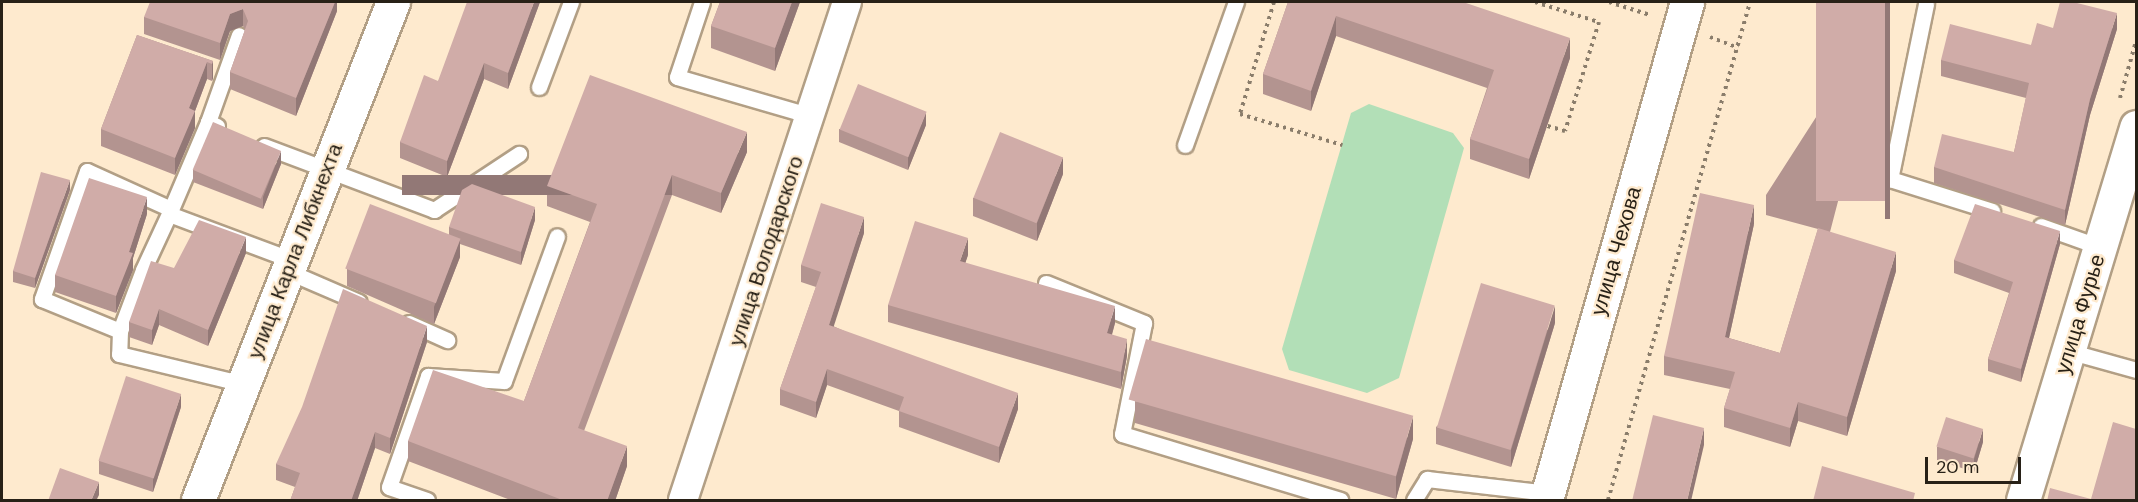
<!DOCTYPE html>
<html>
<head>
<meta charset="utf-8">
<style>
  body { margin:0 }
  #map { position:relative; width:2138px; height:502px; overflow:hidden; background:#feeace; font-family:"DM Sans",sans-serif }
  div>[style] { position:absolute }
  .green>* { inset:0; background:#b2dfb7 }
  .path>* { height:4px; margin-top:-2px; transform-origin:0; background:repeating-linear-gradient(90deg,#8a7d6b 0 3px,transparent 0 7.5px) }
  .roads { filter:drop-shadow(2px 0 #b29f85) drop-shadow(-2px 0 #b29f85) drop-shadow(0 2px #b29f85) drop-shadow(0 -2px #b29f85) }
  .service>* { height:15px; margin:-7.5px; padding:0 7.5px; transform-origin:7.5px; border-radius:7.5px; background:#fff }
  .minor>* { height:28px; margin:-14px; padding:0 14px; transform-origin:14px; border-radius:14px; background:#fff }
  .tertiary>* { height:33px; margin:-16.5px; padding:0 16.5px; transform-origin:16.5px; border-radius:16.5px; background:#fff }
  .wall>* { inset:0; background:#b39490 }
  .shaded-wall>* { inset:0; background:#927876; transform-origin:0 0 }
  .building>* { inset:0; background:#d0aca8; transform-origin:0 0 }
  span { translate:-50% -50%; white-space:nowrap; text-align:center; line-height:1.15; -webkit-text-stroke:4.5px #feeace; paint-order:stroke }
  .street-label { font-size:21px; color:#282117 }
  .frame { position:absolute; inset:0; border:3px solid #282117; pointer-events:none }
  .scale { position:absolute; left:1925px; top:457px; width:96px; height:27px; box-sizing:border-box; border:3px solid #282117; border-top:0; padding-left:8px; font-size:18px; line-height:21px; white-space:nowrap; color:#282117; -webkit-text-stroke:4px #feeace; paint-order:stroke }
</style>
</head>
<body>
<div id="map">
  <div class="green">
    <div style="clip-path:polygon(1369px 104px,1453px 133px,1464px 148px,1399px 378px,1367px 393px,1289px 370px,1282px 349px,1351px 113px)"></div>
  </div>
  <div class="path">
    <div style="left:1274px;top:2px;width:117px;rotate:106.9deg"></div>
    <div style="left:1240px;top:114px;width:107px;rotate:16.9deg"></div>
    <div style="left:1535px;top:2px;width:67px;rotate:17.4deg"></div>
    <div style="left:1599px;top:22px;width:114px;rotate:107.3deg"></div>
    <div style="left:1565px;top:131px;width:19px;rotate:-164deg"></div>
    <div style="left:1609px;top:2px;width:43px;rotate:17.6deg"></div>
    <div style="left:1710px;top:37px;width:30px;rotate:21deg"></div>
    <div style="left:2120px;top:98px;width:59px;rotate:-74.3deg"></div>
    <div style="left:1608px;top:500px;width:518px;rotate:-74.08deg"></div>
  </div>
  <div class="roads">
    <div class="service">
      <div style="left:702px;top:2px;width:79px;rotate:108.4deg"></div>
      <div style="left:677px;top:77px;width:140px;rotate:16.2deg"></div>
      <div style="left:1926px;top:4px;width:179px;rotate:101.6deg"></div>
      <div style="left:1890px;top:179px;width:107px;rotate:17.4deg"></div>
      <div style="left:539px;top:87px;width:91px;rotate:-69.4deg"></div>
      <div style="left:217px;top:126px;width:10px;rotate:-156deg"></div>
      <div style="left:208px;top:122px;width:92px;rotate:-70.4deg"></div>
      <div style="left:1185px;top:145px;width:152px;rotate:-70.4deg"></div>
      <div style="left:264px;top:146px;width:182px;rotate:20.6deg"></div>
      <div style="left:434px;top:210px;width:102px;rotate:-33.4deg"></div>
      <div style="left:171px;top:209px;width:92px;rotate:-155.7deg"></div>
      <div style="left:87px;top:171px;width:136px;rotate:109.4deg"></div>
      <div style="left:42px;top:299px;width:84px;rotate:22.3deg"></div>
      <div style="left:120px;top:331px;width:65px;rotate:-69.3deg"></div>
      <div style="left:143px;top:270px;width:62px;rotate:-65.1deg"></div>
      <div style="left:169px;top:214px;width:100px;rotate:-67deg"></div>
      <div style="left:169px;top:214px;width:131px;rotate:20.5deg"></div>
      <div style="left:2041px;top:226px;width:63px;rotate:19.6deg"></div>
      <div style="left:287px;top:271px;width:78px;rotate:23.3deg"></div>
      <div style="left:1046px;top:283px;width:106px;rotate:22.2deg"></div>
      <div style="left:1144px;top:323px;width:113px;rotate:101.2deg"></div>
      <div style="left:1122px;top:434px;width:228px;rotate:16.8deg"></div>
      <div style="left:409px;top:323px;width:42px;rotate:24.1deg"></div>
      <div style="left:120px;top:331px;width:23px;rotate:92deg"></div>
      <div style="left:119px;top:354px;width:129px;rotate:13.5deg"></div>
      <div style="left:2068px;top:351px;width:71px;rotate:15.6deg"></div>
      <div style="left:427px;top:500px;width:40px;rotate:-161.1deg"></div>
      <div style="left:389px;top:487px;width:118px;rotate:-70.6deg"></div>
      <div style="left:428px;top:376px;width:76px;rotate:3.8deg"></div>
      <div style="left:504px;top:381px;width:154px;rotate:-69.9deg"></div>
      <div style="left:1414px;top:500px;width:25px;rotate:-58deg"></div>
      <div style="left:1427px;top:479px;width:122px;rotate:6.6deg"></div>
    </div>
    <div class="minor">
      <div style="left:683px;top:500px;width:524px;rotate:-71.77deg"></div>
    </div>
    <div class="tertiary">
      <div style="left:198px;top:500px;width:535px;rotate:-68.62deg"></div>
      <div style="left:1546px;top:500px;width:518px;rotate:-74.19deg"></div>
      <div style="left:2023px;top:500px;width:390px;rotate:-73.1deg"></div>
    </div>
  </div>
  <div class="wall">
    <div style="clip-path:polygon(337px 2px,337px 11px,296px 116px,230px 89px,230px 72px,245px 30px,243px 26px,230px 31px,220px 60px,144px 34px,144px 17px)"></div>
    <div style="clip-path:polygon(540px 2px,508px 89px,484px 79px,447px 177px,400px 158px,400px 142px,438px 81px)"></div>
    <div style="clip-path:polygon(720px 2px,800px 2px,775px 71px,711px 48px,711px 26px)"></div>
    <div style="clip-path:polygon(1288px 2px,1570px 58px,1529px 179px,1470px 159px,1470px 139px,1487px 88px,1336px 36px,1311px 111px,1263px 94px,1263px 74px)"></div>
    <div style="clip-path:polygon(1890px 2px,1830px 232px,1896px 271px,1847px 436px,1798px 421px,1790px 447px,1724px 427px,1724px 408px,1730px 389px,1664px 375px,1664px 356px,1754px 224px,1729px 338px,1780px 353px,1818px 229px,1766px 215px,1766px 195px)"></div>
    <div style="clip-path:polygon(2053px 28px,2117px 29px,2090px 115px,2065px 225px,1934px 183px,1934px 167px,2014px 152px,2026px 98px,1941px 76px,1941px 60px,2031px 45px)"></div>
    <div style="clip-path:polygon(137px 35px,213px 61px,213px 78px,212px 81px,207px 79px,195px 111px,195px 128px,175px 175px,101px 146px,101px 129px)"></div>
    <div style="clip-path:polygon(926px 125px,908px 170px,839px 142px,839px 129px)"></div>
    <div style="clip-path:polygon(747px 152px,721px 213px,672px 195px,584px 431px,627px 466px,615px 501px,513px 501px,408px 461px,408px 441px,524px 401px,590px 222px,547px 206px,547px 186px)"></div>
    <div style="clip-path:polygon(281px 164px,263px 209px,193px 182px,193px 170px)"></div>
    <div style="clip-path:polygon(1063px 174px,1037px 241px,973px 216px,973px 198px)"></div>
    <div style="clip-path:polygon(70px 190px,35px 288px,13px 282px,13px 271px)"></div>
    <div style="clip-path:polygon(147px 214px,133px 258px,133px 270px,116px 313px,55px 292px,55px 275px)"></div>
    <div style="clip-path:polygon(535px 220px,521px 265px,460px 244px,460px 257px,434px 324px,347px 286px,347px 269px,449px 235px,449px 227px)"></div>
    <div style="clip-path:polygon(864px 233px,833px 326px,1018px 409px,999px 463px,899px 427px,899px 411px,827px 385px,816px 418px,780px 405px,780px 389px,816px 287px,801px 282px,801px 265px)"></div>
    <div style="clip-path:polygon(2060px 244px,2021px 382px,1988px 371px,1988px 359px,2009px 293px,1954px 273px,1954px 260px)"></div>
    <div style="clip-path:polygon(246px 253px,208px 346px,159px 325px,152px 345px,129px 337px,129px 322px,174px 268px)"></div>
    <div style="clip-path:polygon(968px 255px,965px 263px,1115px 323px,1112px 335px,1127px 356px,1121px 389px,888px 322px,888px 305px)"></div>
    <div style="clip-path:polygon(1555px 323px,1511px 467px,1436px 444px,1436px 427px)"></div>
    <div style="clip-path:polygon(427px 342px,390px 454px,375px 448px,357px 501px,290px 501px,295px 487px,276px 480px,276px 464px)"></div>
    <div style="clip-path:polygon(1135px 401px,1413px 439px,1396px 499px,1135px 423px)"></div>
    <div style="clip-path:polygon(181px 407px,153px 492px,99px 474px,99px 461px)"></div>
    <div style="clip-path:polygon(1983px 442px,1974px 472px,1937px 460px,1937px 447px)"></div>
  </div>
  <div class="shaded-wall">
    <div style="clip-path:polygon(335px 2px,337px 2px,337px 11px,296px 116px,296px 98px)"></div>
    <div style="clip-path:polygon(534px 2px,540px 2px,508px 89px,508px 73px)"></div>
    <div style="clip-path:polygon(792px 2px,800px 2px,775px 71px,775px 48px)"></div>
    <div style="left:1885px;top:2px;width:5px;height:217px"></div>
    <div style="clip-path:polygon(243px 9px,243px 26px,230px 31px,220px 60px,220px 43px,230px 14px)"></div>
    <div style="clip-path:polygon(2117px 13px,2117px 29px,2090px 115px,2065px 225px,2065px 210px,2090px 99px)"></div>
    <div style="clip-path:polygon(1336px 16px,1336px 36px,1311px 111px,1311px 91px)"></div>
    <div style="clip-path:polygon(1570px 38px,1570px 58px,1529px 179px,1529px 159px)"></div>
    <div style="clip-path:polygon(213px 61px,213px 78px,212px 81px,212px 64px)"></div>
    <div style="clip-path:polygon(207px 62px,207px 79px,195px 111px,195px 128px,175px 175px,175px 158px,189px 108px)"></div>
    <div style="clip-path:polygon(484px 63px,484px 79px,447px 177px,447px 161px)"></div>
    <div style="clip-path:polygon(926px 112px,926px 125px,908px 170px,908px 157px)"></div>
    <div style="clip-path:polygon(747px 132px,747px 152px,721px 213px,721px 193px)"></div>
    <div style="clip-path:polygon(281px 151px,281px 164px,263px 209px,263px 197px)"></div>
    <div style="clip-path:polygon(1063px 157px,1063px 174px,1037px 241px,1037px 223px)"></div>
    <div style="left:672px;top:175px;width:20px;height:270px;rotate:90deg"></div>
    <div style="clip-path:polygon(70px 180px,70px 190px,35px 288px,35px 278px)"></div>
    <div style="clip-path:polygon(147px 197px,147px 214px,133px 258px,133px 270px,116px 313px,116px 296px,129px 252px)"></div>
    <div style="clip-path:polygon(1754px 205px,1754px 224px,1725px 356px,1725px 337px)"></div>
    <div style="clip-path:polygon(535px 207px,535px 220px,521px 265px,521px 252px)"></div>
    <div style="clip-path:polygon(864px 217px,864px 233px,829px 341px,829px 325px)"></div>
    <div style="clip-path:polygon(2060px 231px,2060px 244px,2021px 382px,2021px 369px)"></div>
    <div style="clip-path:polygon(246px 237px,246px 253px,208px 346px,208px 330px)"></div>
    <div style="clip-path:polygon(968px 238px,968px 255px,960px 279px,960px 261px)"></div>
    <div style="clip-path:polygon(460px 239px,460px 257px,434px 324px,434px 307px)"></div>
    <div style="clip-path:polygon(1896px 252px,1896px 271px,1847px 436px,1847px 417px)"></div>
    <div style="clip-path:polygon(1115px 306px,1115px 323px,1107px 351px,1107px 333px)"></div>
    <div style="clip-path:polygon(1555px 306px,1555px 323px,1511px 467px,1511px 450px)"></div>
    <div style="clip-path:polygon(159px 309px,159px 325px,152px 345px,152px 330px)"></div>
    <div style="clip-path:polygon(427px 326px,427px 342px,390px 454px,390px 438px)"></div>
    <div style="clip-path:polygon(1127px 339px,1127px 356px,1121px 389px,1121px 372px)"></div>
    <div style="clip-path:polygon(827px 369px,827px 385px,816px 418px,816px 402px)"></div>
    <div style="clip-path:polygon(1018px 393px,1018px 409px,999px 463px,999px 447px)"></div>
    <div style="clip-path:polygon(181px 394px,181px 407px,153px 492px,153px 479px)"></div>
    <div style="clip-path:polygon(1798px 402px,1798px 421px,1790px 447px,1790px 428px)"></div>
    <div style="clip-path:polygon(1413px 417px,1413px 439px,1396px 499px,1396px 477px)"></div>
    <div style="clip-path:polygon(1704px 428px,1704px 445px,1691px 501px,1687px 501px)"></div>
    <div style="clip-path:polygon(1983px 429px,1983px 442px,1974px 472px,1974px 459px)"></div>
    <div style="clip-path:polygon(375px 432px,375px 448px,357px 501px,351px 501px)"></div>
    <div style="clip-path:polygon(627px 446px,627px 466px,615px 501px,607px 501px)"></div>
    <div style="clip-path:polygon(99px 482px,99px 495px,96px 501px,91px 501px)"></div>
  </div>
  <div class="building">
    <div style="clip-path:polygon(150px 2px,335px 2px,296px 98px,230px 72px,248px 21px,243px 9px,230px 14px,220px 43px,144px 17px)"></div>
    <div style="clip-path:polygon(467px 2px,534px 2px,508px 73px,484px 63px,447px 161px,400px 142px,424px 75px,438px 81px)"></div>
    <div style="clip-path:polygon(720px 2px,792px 2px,775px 48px,711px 26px)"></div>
    <div style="clip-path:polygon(1288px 2px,1463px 2px,1570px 38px,1529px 159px,1470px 139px,1494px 70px,1336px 16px,1311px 91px,1263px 74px)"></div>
    <div style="left:1816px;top:2px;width:69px;height:199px"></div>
    <div style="clip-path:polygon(2060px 2px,2073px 2px,2117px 13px,2090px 99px,2065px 210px,1934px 167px,1942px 134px,2014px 152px,2029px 83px,1941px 60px,1950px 24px,2031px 45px,2037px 23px,2053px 28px)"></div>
    <div style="clip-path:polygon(137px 35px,213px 61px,212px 64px,207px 62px,189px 108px,195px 111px,175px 158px,101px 129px)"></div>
    <div style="clip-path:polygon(590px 75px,747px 132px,721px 193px,672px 175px,578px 428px,627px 446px,607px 501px,565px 501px,408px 441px,433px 370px,524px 401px,597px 204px,547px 186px)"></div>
    <div style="left:858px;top:84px;width:74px;height:49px;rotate:22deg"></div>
    <div style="left:213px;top:122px;width:74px;height:52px;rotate:23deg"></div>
    <div style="left:1000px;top:132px;width:68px;height:71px;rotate:22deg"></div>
    <div style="clip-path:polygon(41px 172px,70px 180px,35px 278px,13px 271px)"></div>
    <div style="clip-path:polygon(89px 178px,147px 197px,129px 252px,133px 253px,116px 296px,55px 275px)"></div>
    <div style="clip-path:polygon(472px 184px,535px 207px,521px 252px,449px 227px,462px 190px)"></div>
    <div style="clip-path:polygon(1700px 193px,1754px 205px,1725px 337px,1780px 353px,1818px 228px,1896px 252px,1847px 417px,1798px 402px,1790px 428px,1724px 408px,1735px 372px,1664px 356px)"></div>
    <div style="clip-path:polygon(821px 203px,864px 217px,829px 325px,1018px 393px,999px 447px,899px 411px,904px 397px,827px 369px,816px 402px,780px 389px,821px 272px,801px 265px)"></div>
    <div style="left:370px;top:204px;width:97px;height:69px;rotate:21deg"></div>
    <div style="clip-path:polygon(1975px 204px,2060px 231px,2021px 369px,1988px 359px,2013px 282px,1954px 260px)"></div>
    <div style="clip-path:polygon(199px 220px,246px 237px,208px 330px,159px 309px,152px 330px,129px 322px,151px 261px,174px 268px)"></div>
    <div style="clip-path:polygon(915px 221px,968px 238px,960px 261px,1115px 306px,1107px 333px,1127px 339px,1121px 372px,888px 305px)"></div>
    <div style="left:1481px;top:283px;width:77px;height:151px;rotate:17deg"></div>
    <div style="clip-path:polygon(343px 289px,427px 326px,390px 438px,375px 432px,351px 501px,290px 501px,300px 473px,276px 464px,302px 407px)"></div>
    <div style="left:1146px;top:339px;width:278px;height:63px;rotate:16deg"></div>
    <div style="left:126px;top:376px;width:58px;height:89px;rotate:18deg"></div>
    <div style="clip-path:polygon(1653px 415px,1704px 428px,1687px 501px,1632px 501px)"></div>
    <div style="left:1946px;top:417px;width:39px;height:31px;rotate:18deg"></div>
    <div style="clip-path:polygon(2113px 422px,2136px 429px,2136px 501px,2047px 501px,2050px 488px,2091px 499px)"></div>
    <div style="clip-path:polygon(1822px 466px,1915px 493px,1913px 501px,1813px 501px)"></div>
    <div style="clip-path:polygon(60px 468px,99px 482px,91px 501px,48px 501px)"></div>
  </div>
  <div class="street-label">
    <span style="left:295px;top:251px;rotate:-69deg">улица Карла Либкнехта</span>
    <span style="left:766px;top:251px;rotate:-72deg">улица Володарского</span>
    <span style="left:1616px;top:251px;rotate:-74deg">улица Чехова</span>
    <span style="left:2080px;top:314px;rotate:-73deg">улица Фурье</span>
  </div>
  <div class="frame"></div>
  <div class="scale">20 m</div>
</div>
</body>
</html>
